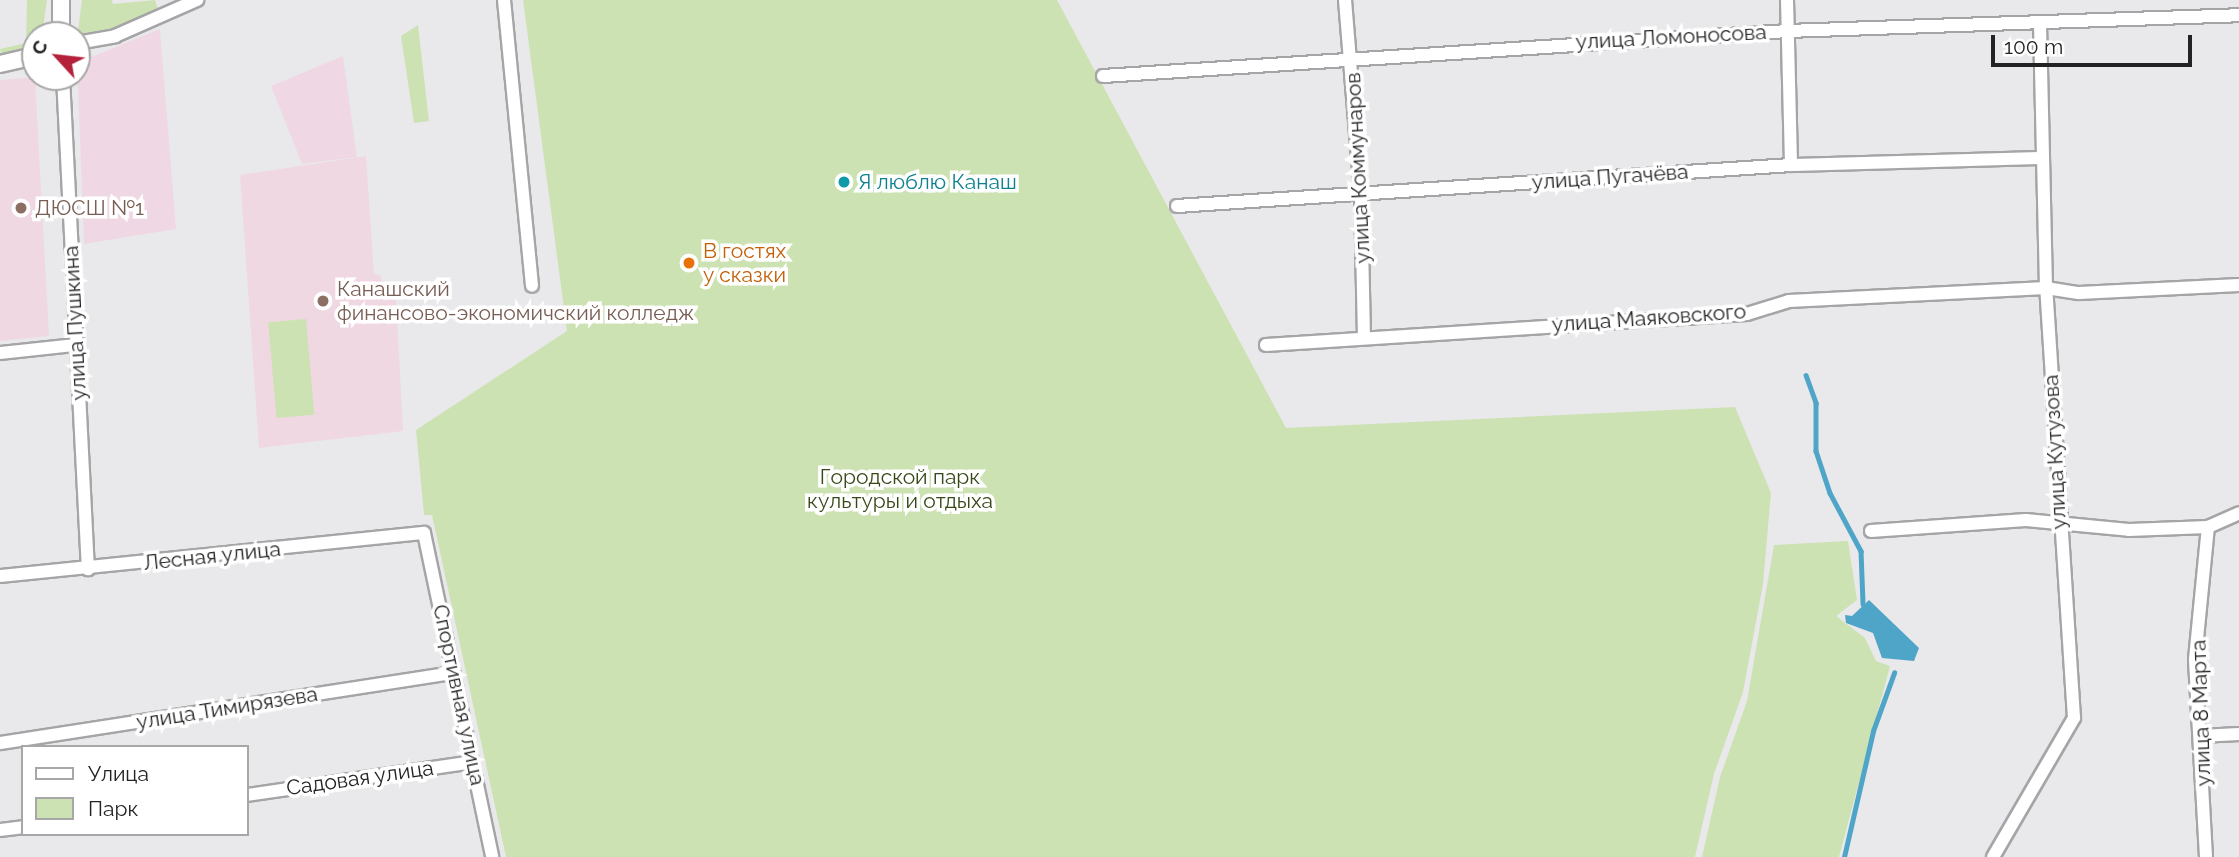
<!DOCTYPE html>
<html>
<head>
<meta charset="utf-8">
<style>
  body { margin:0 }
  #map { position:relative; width:2239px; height:857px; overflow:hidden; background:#e9e9ec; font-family:Raleway,sans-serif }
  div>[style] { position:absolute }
  .industrial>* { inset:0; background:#efd8e4 }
  .education>* { inset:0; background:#f0d8e3 }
  .green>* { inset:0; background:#cde2b3; transform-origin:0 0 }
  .water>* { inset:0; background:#4fa5c8 }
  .stream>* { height:4.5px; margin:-2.25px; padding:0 2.25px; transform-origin:2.25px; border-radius:2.25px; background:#4fa5c8 }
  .roads { filter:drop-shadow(2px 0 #a5a5a8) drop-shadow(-2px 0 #a5a5a8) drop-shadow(0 2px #a5a5a8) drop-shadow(0 -2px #a5a5a8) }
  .street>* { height:12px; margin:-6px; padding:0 6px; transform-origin:6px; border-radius:6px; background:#fff }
  .secondary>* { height:16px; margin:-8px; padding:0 8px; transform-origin:8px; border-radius:8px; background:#fff }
  .dots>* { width:19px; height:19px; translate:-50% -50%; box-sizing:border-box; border:4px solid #fff; border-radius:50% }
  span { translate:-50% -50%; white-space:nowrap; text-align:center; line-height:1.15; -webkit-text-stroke:7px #fff; paint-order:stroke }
  .street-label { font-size:21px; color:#232324 }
  .culture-label { font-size:21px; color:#0d838f }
  .left { translate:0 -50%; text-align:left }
  .education-label { font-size:21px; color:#785e54 }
  .food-label { font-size:21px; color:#c56008 }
  .park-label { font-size:21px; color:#374918 }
  .legend { position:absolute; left:21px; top:745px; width:228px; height:91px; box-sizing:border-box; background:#fff; border:2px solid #a7a7a7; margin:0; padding:9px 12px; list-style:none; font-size:21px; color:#232324 }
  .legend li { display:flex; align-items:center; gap:14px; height:35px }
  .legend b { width:35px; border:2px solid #a7a7a7 }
  .north { position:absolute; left:21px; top:21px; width:70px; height:70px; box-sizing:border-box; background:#fff; border:2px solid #a7a7a7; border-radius:50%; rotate:297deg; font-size:19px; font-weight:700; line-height:28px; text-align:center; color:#232324 }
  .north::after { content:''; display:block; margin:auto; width:24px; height:32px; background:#b4213b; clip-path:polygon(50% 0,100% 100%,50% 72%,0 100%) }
  .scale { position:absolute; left:1991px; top:35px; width:201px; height:32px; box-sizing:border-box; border:4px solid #232324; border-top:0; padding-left:9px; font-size:21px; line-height:24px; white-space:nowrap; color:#232324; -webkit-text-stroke:5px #fff; paint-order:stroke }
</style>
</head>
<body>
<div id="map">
  <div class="industrial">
    <div style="clip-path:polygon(160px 29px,176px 229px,84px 244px,77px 63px)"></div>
    <div style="clip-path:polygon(343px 56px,357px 157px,302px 164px,271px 86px)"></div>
  </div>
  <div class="education">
    <div style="clip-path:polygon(35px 77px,49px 336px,0 341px,0 80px)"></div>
    <div style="clip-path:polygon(366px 156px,374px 274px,381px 275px,383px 299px,396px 299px,403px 431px,259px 448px,240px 175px)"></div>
  </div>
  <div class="green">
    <div style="clip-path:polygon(27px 0,47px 0,42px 35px,35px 35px,29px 48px,1px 54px,0 49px,26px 43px)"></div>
    <div style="clip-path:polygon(82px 0,112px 0,113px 4px,155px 0,158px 9px,88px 41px,78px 31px)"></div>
    <div style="clip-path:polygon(523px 0,1057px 0,1286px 428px,1735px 407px,1771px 493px,1763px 584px,1743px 692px,1714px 774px,1695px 857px,506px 857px,432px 515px,424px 515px,416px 430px,567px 331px)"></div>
    <div style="clip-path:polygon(418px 25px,429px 121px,414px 123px,401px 36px)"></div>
    <div style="left:306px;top:319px;width:96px;height:38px;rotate:85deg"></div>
    <div style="clip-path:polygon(1848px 541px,1857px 600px,1836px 616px,1865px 638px,1876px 661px,1890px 666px,1839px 857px,1702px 857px,1720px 777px,1747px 701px,1774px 545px)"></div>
  </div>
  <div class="water">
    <div style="clip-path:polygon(1869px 600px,1919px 648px,1914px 661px,1882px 658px,1873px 633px,1846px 623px,1845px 615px,1852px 616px)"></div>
  </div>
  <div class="stream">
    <div style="left:1806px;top:375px;width:30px;rotate:70deg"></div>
    <div style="left:1816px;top:403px;width:48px;rotate:90deg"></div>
    <div style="left:1816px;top:451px;width:44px;rotate:71.6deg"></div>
    <div style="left:1830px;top:493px;width:66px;rotate:61.9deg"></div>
    <div style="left:1861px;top:551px;width:53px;rotate:87.8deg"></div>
    <div style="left:1844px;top:857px;width:129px;rotate:-77deg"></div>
    <div style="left:1873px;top:731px;width:62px;rotate:-70.1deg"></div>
  </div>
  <div class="roads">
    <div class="street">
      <div style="left:504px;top:0;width:287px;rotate:84.4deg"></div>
      <div style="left:1345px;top:0;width:196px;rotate:85.3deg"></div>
      <div style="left:1361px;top:195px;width:141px;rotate:88.8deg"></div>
      <div style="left:1787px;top:0;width:165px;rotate:88.6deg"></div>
      <div style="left:77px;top:43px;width:39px;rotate:-10deg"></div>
      <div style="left:115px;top:36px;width:90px;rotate:-23.7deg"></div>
      <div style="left:1103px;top:76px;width:685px;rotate:-3.76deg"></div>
      <div style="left:1787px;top:31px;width:452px;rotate:-2deg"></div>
      <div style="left:63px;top:77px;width:493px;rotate:87.1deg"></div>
      <div style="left:1177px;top:206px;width:615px;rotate:-3.82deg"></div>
      <div style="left:1791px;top:165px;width:251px;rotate:-1.6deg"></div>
      <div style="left:1266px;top:345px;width:482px;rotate:-3.7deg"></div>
      <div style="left:1747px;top:314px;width:44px;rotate:-17.2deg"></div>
      <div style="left:1789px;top:301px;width:257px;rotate:-2.9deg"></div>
      <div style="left:2046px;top:288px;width:33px;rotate:9deg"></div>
      <div style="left:2079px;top:293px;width:160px;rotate:-2.9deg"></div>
      <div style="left:0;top:353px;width:75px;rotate:-6.1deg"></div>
      <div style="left:1871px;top:531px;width:155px;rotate:-4.1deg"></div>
      <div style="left:2026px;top:520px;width:103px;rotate:5.5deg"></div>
      <div style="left:2129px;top:530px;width:79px;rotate:-2.2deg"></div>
      <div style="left:2208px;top:527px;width:34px;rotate:-24deg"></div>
      <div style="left:0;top:576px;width:426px;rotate:-5.8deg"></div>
      <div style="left:424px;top:533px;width:331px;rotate:78.1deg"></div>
      <div style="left:2200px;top:736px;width:39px;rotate:-3deg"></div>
      <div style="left:0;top:743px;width:459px;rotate:-8.8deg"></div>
      <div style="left:247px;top:795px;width:228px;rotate:-8.3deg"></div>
      <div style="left:0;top:830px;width:23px;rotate:-7deg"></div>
      <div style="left:1993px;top:857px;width:161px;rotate:-59.8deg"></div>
      <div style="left:2074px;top:718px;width:431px;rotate:-93.7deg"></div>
      <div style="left:2046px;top:288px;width:263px;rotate:-91.3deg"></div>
      <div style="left:2206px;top:857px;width:198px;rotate:-93.2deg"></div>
      <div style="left:2195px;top:659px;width:133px;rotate:-84.4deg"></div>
    </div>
    <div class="secondary">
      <div style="left:61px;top:0;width:35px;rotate:90deg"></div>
      <div style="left:0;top:64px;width:36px;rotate:-13deg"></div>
    </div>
  </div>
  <div class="dots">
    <div style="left:844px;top:182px;background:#0f9aa8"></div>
    <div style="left:21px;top:208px;background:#8d6e63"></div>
    <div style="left:689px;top:263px;background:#e8710a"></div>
    <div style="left:323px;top:301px;background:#8d6e63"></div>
  </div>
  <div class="street-label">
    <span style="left:1671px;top:37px;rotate:-3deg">улица Ломоносова</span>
    <span style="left:1358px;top:168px;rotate:-93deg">улица Коммунаров</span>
    <span style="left:1610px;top:177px;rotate:-4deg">улица Пугачёва</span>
    <span style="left:1649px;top:318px;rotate:-4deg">улица Маяковского</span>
    <span style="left:75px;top:323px;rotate:-93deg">улица Пушкина</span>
    <span style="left:2055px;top:452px;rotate:-93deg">улица Кутузова</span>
    <span style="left:212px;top:556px;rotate:-6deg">Лесная улица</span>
    <span style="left:459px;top:695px;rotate:78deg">Спортивная улица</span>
    <span style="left:227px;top:708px;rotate:-9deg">улица Тимирязева</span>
    <span style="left:2201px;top:713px;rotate:-92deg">улица 8 Марта</span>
    <span style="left:360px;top:778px;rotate:-8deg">Садовая улица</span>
  </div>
  <div class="culture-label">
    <span class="left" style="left:858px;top:182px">Я люблю Канаш</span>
  </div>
  <div class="education-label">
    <span class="left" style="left:35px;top:208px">ДЮСШ №1</span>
    <span class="left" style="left:337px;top:301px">Канашский<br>финансово-экономичский колледж</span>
  </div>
  <div class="food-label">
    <span class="left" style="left:703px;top:263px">В гостях<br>у сказки</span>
  </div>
  <div class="park-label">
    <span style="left:900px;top:489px">Городской парк<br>культуры и отдыха</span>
  </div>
  <ul class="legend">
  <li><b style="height:9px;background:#fff"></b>Улица</li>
  <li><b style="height:19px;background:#cde2b3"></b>Парк</li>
  </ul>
  <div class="north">С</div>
  <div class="scale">100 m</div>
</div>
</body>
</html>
